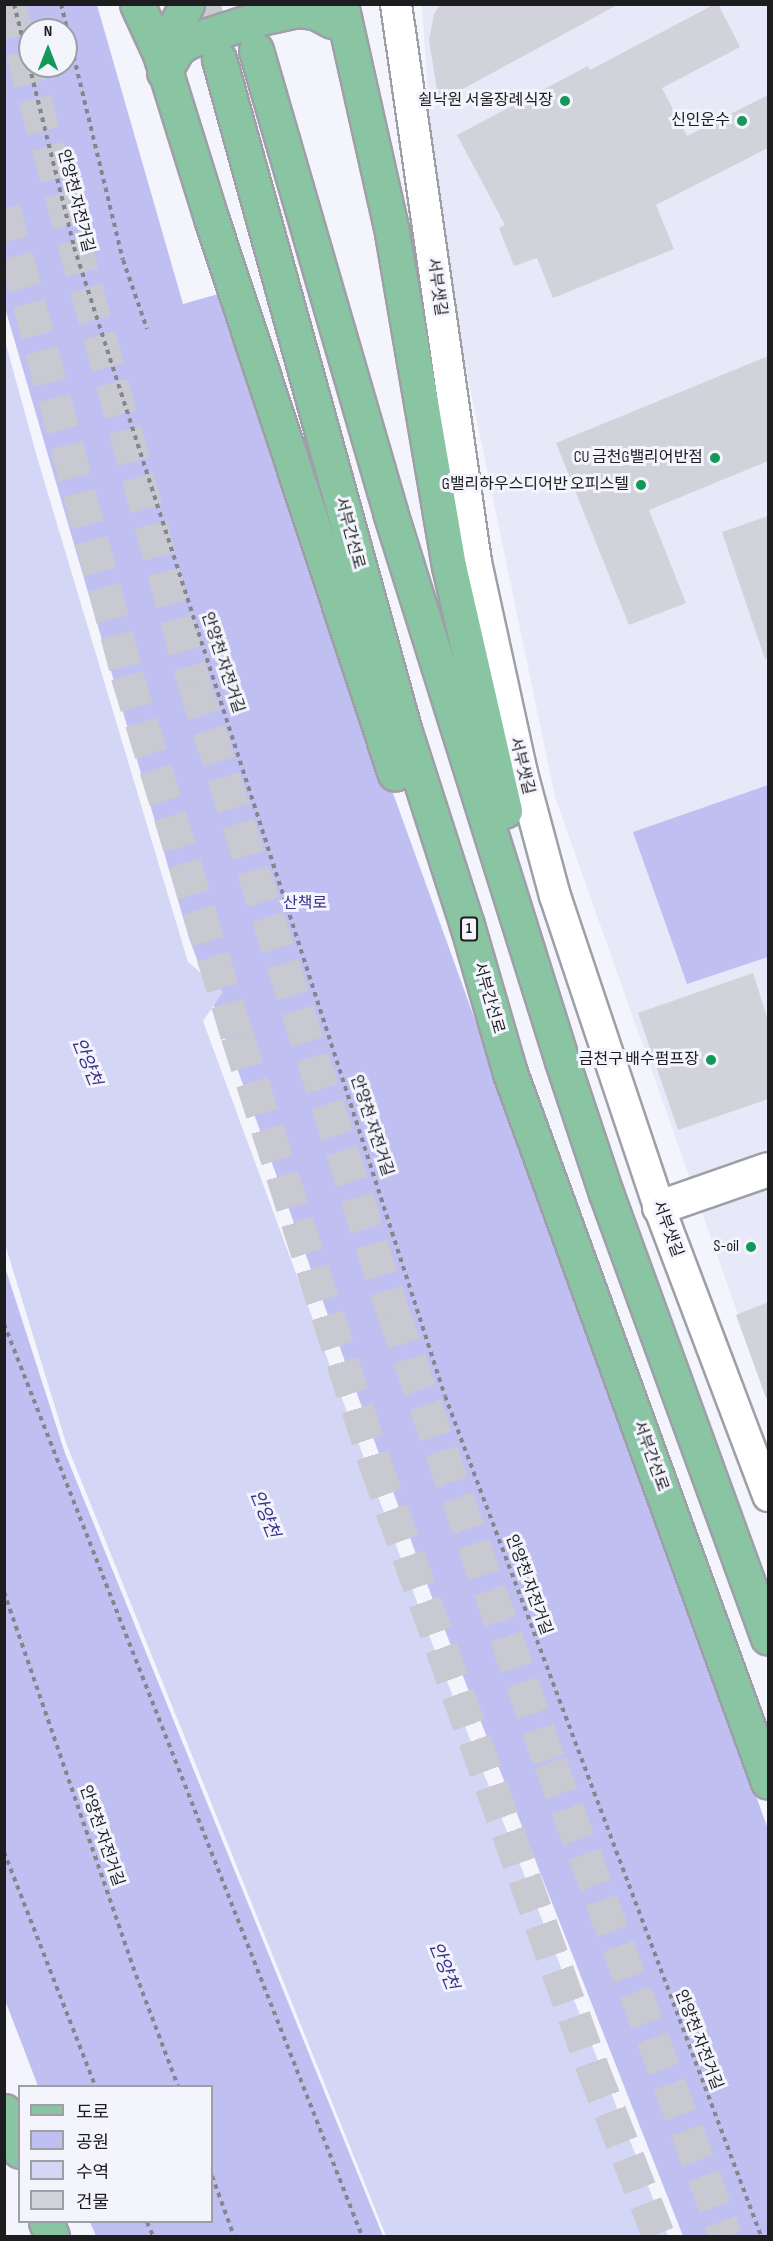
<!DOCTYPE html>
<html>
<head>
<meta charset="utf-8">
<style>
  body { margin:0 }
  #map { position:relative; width:773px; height:2241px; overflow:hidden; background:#f4f4fd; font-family:"Sofia Sans Condensed","Noto Sans KR",sans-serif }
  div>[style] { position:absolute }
  .built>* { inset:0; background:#e7e8f8 }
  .green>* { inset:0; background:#bfc0f1 }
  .water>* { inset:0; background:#d4d6f6 }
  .building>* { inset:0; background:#d2d2db }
  .primary-tunnel>* { height:33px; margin-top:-16.5px; transform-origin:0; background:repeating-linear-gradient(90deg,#c9c9d1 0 33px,transparent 0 49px) }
  .trunk-tunnel>* { height:33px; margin-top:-16.5px; transform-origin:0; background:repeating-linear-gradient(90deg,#c9c9d1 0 33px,transparent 0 49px) }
  .path>* { height:4px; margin-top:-2px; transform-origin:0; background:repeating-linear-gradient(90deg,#85858b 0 4.5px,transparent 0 9px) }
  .roads { filter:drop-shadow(2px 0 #9e9fa7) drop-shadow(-2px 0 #9e9fa7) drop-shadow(0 2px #9e9fa7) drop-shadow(0 -2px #9e9fa7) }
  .minor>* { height:30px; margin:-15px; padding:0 15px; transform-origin:15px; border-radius:15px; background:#fff }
  .tertiary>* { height:33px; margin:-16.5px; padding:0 16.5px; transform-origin:16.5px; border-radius:16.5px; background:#fff }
  .primary>* { height:33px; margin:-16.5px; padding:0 16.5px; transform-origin:16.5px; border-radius:16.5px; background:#89c5a3 }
  .dots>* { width:16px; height:16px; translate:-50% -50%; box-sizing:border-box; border:3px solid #f4f4fd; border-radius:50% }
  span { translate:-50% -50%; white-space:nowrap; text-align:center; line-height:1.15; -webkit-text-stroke:6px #f4f4fd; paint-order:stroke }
  .shield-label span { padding:2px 4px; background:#f4f4fd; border:2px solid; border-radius:4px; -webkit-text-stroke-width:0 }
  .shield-label { font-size:15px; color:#1d1d20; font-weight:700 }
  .poi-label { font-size:16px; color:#1d1d20 }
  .right { translate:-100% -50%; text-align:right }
  .street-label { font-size:16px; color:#1d1d20 }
  .park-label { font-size:16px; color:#3d3189 }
  .water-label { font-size:18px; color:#3b2f87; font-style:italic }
  .frame { position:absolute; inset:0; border:6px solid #1d1d20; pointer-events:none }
  .legend { position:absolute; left:18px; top:2085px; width:195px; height:138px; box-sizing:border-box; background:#f4f4fd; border:2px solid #9e9ea5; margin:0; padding:8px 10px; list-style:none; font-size:18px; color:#1d1d20 }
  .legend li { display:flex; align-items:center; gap:12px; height:30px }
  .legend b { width:30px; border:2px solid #9e9ea5 }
  .north { position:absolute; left:18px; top:18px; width:60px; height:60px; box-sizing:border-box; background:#f4f4fd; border:2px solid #9e9ea5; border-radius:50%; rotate:0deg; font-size:16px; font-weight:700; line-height:24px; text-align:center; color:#1d1d20 }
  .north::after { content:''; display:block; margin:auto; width:21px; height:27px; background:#129858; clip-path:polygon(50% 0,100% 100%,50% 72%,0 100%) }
</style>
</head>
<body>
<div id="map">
  <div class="built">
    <div style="clip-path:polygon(422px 5px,768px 5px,768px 1399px,555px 797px,463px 354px,434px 181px)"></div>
  </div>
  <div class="green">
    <div style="clip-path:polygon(evenodd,5px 5px,97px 5px,183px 304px,225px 292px,360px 702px,768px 1829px,768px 2236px,683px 2236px,433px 1600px,189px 938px,5px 308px,5px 5px,30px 30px,66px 30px,66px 66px,30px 66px,30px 30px)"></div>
    <div style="clip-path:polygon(768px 785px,768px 957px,687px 984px,633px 832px)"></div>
    <div style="clip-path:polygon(5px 1267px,65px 1453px,383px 2236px,96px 2236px,90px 2222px,212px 2222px,212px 2086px,38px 2086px,5px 2000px)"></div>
  </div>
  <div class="water">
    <div style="clip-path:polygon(4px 337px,37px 457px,188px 962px,223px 992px,203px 1021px,435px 1651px,668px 2236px,386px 2236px,66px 1443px,5px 1244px)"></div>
  </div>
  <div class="building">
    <div style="clip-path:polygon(441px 4px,619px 4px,439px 102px,429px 40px,434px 14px)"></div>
    <div style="clip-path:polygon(715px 4px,718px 4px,740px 47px,662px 88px,687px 136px,768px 95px,768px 148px,656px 205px,674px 249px,553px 298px,537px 258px,514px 266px,499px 228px,505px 225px,457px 135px,588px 66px,590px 70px)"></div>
    <div style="clip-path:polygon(768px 356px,768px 461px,649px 510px,686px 603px,629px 625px,556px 443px)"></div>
    <div style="clip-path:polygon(768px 516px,768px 658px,765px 659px,722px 532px)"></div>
    <div style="clip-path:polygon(753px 973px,768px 1020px,768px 1099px,678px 1130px,638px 1013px)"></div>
    <div style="clip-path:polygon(768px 1302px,768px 1398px,766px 1398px,736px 1315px)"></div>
  </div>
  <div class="primary-tunnel">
    <div style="left:204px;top:4px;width:57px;rotate:74.7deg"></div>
  </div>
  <div class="trunk-tunnel">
    <div style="left:9px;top:4px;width:704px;rotate:74.76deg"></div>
    <div style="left:194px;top:683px;width:660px;rotate:72.44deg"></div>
    <div style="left:393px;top:1312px;width:477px;rotate:70.8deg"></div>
    <div style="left:550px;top:1762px;width:506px;rotate:69.63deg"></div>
    <div style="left:4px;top:208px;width:483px;rotate:75.2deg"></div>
    <div style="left:127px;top:675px;width:376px;rotate:73deg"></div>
    <div style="left:237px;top:1035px;width:450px;rotate:72.1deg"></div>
    <div style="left:375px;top:1463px;width:641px;rotate:70.21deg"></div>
    <div style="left:592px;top:2066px;width:183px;rotate:68.5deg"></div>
  </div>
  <div class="path">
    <div style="left:14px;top:4px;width:250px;rotate:76.1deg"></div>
    <div style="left:74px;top:247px;width:1207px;rotate:72.11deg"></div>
    <div style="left:445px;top:1396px;width:897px;rotate:69.38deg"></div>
    <div style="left:61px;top:4px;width:263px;rotate:76.4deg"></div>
    <div style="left:123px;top:260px;width:73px;rotate:70.8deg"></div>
    <div style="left:4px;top:1324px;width:980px;rotate:68.57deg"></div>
    <div style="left:4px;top:1592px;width:405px;rotate:71deg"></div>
    <div style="left:136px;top:1975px;width:119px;rotate:69.3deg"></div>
    <div style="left:4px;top:1852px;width:251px;rotate:68.7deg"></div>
    <div style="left:212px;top:2176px;width:64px;rotate:69.9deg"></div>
    <div style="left:147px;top:2222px;width:15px;rotate:67deg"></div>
  </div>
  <div class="roads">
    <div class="minor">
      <div style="left:396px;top:4px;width:564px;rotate:81.84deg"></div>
      <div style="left:476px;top:562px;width:216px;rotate:77.7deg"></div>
      <div style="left:522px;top:773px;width:127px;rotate:75deg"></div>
      <div style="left:555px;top:896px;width:328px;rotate:71.5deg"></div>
      <div style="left:659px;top:1207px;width:309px;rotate:69.3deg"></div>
    </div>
    <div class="tertiary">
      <div style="left:659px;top:1207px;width:115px;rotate:-19.2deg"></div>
    </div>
    <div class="primary">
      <div style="left:137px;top:4px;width:55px;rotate:65.3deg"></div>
      <div style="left:160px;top:54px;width:175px;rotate:72.7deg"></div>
      <div style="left:212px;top:221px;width:582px;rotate:71.69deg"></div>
      <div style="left:341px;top:4px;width:235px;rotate:77.4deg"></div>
      <div style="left:392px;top:233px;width:338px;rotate:80.3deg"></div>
      <div style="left:449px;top:566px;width:251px;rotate:77.1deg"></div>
      <div style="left:256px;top:50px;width:481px;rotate:73.8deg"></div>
      <div style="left:390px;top:512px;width:575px;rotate:72.6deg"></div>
      <div style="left:562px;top:1061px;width:139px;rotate:71.6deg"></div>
      <div style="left:606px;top:1193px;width:473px;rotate:70deg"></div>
      <div style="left:160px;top:54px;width:57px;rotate:-61.6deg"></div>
      <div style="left:219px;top:59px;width:695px;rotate:74.56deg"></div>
      <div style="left:404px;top:729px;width:206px;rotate:72.2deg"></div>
      <div style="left:467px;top:925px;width:154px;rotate:73.8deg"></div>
      <div style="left:510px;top:1073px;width:754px;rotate:70deg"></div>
      <div style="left:164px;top:72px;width:28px;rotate:-60deg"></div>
      <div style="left:178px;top:48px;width:13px;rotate:-32deg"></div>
      <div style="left:189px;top:41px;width:71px;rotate:-17.9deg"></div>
      <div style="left:257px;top:19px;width:42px;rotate:-12.4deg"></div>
      <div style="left:298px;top:10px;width:17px;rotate:7deg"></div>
      <div style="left:315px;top:12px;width:19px;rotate:28deg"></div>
      <div style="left:4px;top:2111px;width:43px;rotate:68.2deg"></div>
      <div style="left:46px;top:2222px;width:15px;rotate:67deg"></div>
    </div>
  </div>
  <div class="dots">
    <div style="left:565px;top:101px;background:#129858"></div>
    <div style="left:742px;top:121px;background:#129858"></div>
    <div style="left:715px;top:458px;background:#129858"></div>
    <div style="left:641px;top:485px;background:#129858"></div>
    <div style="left:711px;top:1060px;background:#129858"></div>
    <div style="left:751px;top:1247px;background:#129858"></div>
  </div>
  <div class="shield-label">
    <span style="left:469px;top:929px">1</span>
  </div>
  <div class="poi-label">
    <span class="right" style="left:553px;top:101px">쉴낙원 서울장례식장</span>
    <span class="right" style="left:730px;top:121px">신인운수</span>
    <span class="right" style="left:703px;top:458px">CU 금천G밸리어반점</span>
    <span class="right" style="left:629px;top:485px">G밸리하우스디어반 오피스텔</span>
    <span class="right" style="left:699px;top:1060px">금천구 배수펌프장</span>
    <span class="right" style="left:739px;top:1247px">S-oil</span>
  </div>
  <div class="street-label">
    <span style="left:75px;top:201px;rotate:76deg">안양천 자전거길</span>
    <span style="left:436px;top:287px;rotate:82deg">서부샛길</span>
    <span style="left:349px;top:533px;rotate:75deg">서부간선로</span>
    <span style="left:222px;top:663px;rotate:72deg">안양천 자전거길</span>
    <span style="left:521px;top:766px;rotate:76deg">서부샛길</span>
    <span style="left:488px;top:998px;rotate:74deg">서부간선로</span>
    <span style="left:371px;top:1126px;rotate:72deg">안양천 자전거길</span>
    <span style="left:667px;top:1229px;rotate:70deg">서부샛길</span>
    <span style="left:650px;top:1456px;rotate:70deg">서부간선로</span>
    <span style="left:528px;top:1585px;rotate:70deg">안양천 자전거길</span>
    <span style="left:101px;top:1836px;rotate:71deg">안양천 자전거길</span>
    <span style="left:698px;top:2040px;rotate:69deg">안양천 자전거길</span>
  </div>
  <div class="park-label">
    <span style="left:305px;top:904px">산책로</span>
  </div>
  <div class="water-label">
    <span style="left:86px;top:1062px;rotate:68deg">안양천</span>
    <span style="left:264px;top:1514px;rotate:68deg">안양천</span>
    <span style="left:443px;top:1966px;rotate:68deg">안양천</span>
  </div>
  <div class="frame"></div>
  <ul class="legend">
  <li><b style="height:8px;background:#89c5a3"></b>도로</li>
  <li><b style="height:16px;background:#bfc0f1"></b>공원</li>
  <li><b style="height:16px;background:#d4d6f6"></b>수역</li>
  <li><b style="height:16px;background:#d2d2db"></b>건물</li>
  </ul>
  <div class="north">N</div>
</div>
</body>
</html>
